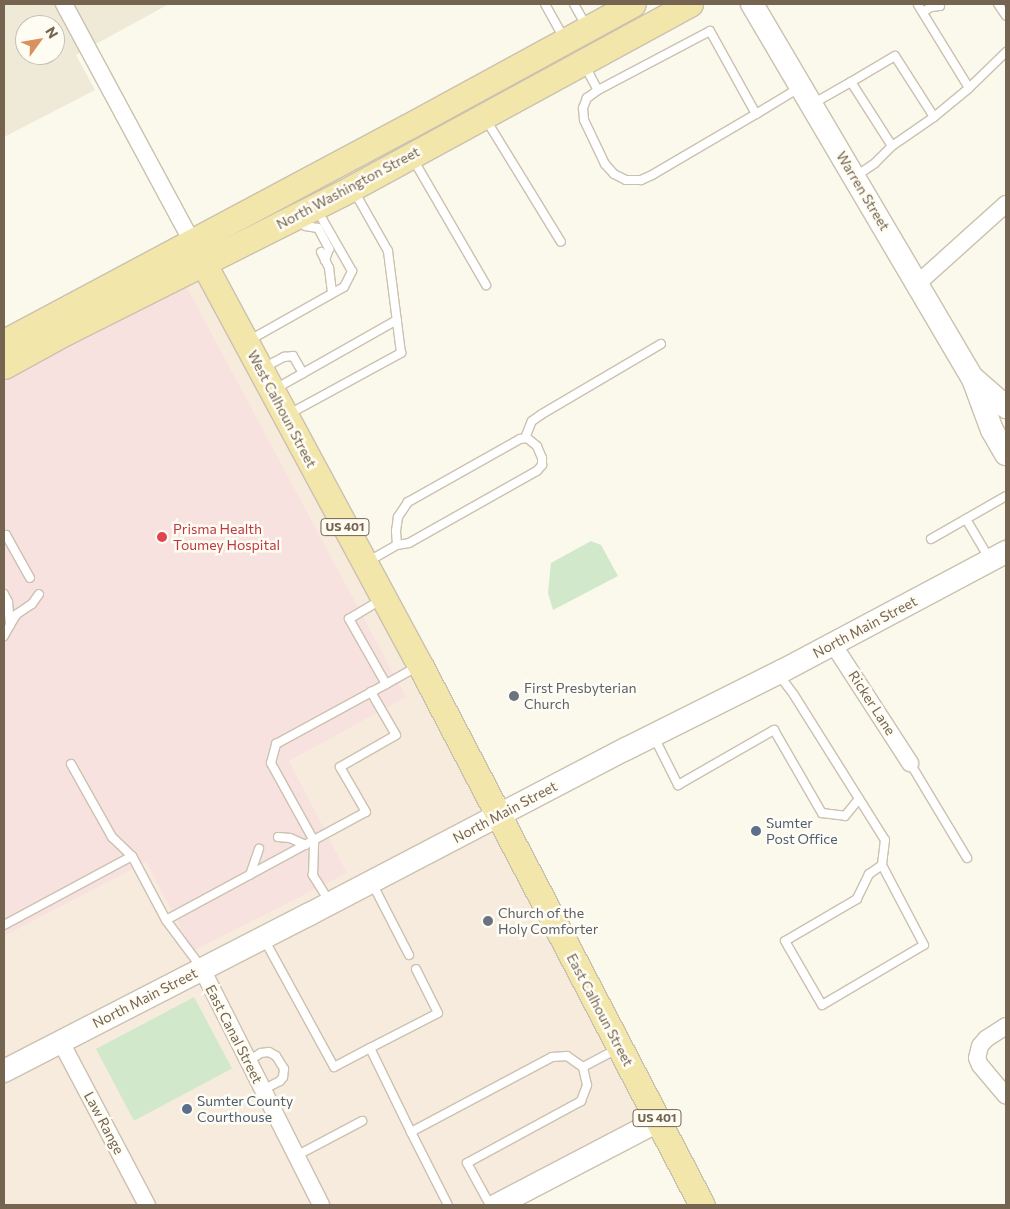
<!DOCTYPE html>
<html>
<head>
<meta charset="utf-8">
<style>
  body { margin:0 }
  #map { position:relative; width:1010px; height:1209px; overflow:hidden; background:#fbf8ec; font-family:Commissioner,sans-serif }
  div>[style] { position:absolute }
  .residential>* { inset:0; background:#efead8 }
  .commercial>* { inset:0; background:#f7ebde }
  .medical>* { inset:0; background:#f8e2e0 }
  .green>* { inset:0; background:#d1e8cb; transform-origin:0 0 }
  .roads { filter:drop-shadow(1px 0 #cbc1af) drop-shadow(-1px 0 #cbc1af) drop-shadow(0 1px #cbc1af) drop-shadow(0 -1px #cbc1af) }
  .lane>* { height:8px; margin:-4px; padding:0 4px; transform-origin:4px; border-radius:4px; background:#fff }
  .street>* { height:16px; margin:-8px; padding:0 8px; transform-origin:8px; border-radius:8px; background:#fff }
  .secondary>* { height:22px; margin:-11px; padding:0 11px; transform-origin:11px; border-radius:11px; background:#fff }
  .primary>* { height:25px; margin:-12.5px; padding:0 12.5px; transform-origin:12.5px; border-radius:12.5px; background:#f3e6ab }
  .dots>* { width:14px; height:14px; translate:-50% -50%; box-sizing:border-box; border:2px solid #fefcf3; border-radius:50% }
  span { translate:-50% -50%; white-space:nowrap; text-align:center; line-height:1.15; -webkit-text-stroke:5px #fefcf3; paint-order:stroke }
  .shield-label span { padding:1px 4px; background:#fefcf3; border:1px solid; border-radius:4px; -webkit-text-stroke-width:0 }
  .shield-label { font-size:12px; color:#756550; font-weight:700 }
  .street-label { font-size:14px; color:#756550 }
  .health-label { font-size:14px; color:#be3a42 }
  .left { translate:0 -50%; text-align:left }
  .worship-label { font-size:14px; color:#5b616d }
  .service-label { font-size:14px; color:#4e5e75 }
  .frame { position:absolute; inset:0; border:5px solid #756550; pointer-events:none }
  .north { position:absolute; left:15px; top:15px; width:50px; height:50px; box-sizing:border-box; background:#fefcf3; border:1px solid #c7c0b2; border-radius:50%; rotate:58deg; font-size:14px; font-weight:700; line-height:20px; text-align:center; color:#756550 }
  .north::after { content:''; display:block; margin:auto; width:18px; height:22px; background:#da915d; clip-path:polygon(50% 0,100% 100%,50% 72%,0 100%) }
</style>
</head>
<body>
<div id="map">
  <div class="residential">
    <div style="clip-path:polygon(evenodd,4px 4px,169px 4px,76px 55px,95px 90px,4px 137px,4px 4px,25px 25px,55px 25px,55px 55px,25px 55px,25px 25px)"></div>
  </div>
  <div class="commercial">
    <div style="clip-path:polygon(197px 251px,646px 1117px,487px 1205px,4px 1205px,4px 353px)"></div>
  </div>
  <div class="medical">
    <div style="clip-path:polygon(185px 284px,406px 697px,289px 761px,347px 873px,193px 951px,146px 862px,4px 936px,4px 376px)"></div>
  </div>
  <div class="green">
    <div style="clip-path:polygon(591px 541px,601px 545px,618px 576px,553px 610px,548px 593px,551px 563px)"></div>
    <div style="left:194px;top:997px;width:81px;height:111px;rotate:62deg"></div>
  </div>
  <div class="roads">
    <div class="lane">
      <div style="left:545px;top:4px;width:38px;rotate:61deg"></div>
      <div style="left:574px;top:4px;width:26px;rotate:61deg"></div>
      <div style="left:998px;top:4px;width:14px;rotate:56deg"></div>
      <div style="left:918px;top:5px;width:97px;rotate:58.4deg"></div>
      <div style="left:923px;top:12px;width:9px;rotate:-32deg"></div>
      <div style="left:931px;top:7px;width:9px;rotate:-6deg"></div>
      <div style="left:585px;top:66px;width:27px;rotate:62deg"></div>
      <div style="left:814px;top:103px;width:43px;rotate:-29.6deg"></div>
      <div style="left:756px;top:114px;width:95px;rotate:-119deg"></div>
      <div style="left:710px;top:31px;width:127px;rotate:152.2deg"></div>
      <div style="left:598px;top:90px;width:14px;rotate:144deg"></div>
      <div style="left:587px;top:98px;width:11px;rotate:112deg"></div>
      <div style="left:583px;top:108px;width:12px;rotate:85deg"></div>
      <div style="left:584px;top:120px;width:49px;rotate:64.5deg"></div>
      <div style="left:605px;top:164px;width:13px;rotate:48deg"></div>
      <div style="left:614px;top:174px;width:13px;rotate:27deg"></div>
      <div style="left:626px;top:180px;width:15px"></div>
      <div style="left:641px;top:180px;width:12px;rotate:-24deg"></div>
      <div style="left:652px;top:175px;width:121px;rotate:-30.4deg"></div>
      <div style="left:756px;top:114px;width:50px;rotate:-31.2deg"></div>
      <div style="left:485px;top:118px;width:145px;rotate:58.5deg"></div>
      <div style="left:892px;top:146px;width:51px;rotate:-34.6deg"></div>
      <div style="left:413px;top:159px;width:146px;rotate:59.9deg"></div>
      <div style="left:856px;top:176px;width:23px;rotate:-34deg"></div>
      <div style="left:875px;top:163px;width:24px;rotate:-45deg"></div>
      <div style="left:892px;top:146px;width:76px;rotate:-122.6deg"></div>
      <div style="left:851px;top:82px;width:51px;rotate:-30.6deg"></div>
      <div style="left:895px;top:56px;width:72px;rotate:57.4deg"></div>
      <div style="left:934px;top:117px;width:45px;rotate:-39.6deg"></div>
      <div style="left:969px;top:88px;width:52px;rotate:-44.2deg"></div>
      <div style="left:305px;top:226px;width:13px;rotate:9deg"></div>
      <div style="left:318px;top:228px;width:24px;rotate:62deg"></div>
      <div style="left:329px;top:249px;width:12px;rotate:110deg"></div>
      <div style="left:321px;top:252px;width:18px;rotate:63deg"></div>
      <div style="left:329px;top:268px;width:25px;rotate:83deg"></div>
      <div style="left:248px;top:341px;width:110px;rotate:-29.4deg"></div>
      <div style="left:344px;top:287px;width:18px;rotate:-63deg"></div>
      <div style="left:352px;top:271px;width:70px;rotate:-119.8deg"></div>
      <div style="left:263px;top:368px;width:24px;rotate:-28deg"></div>
      <div style="left:284px;top:357px;width:9px;rotate:-6deg"></div>
      <div style="left:293px;top:356px;width:20px;rotate:60deg"></div>
      <div style="left:275px;top:389px;width:140px;rotate:-29.5deg"></div>
      <div style="left:289px;top:414px;width:128px;rotate:-28.6deg"></div>
      <div style="left:401px;top:353px;width:103px;rotate:-97.3deg"></div>
      <div style="left:388px;top:251px;width:69px;rotate:-119.5deg"></div>
      <div style="left:525px;top:438px;width:18px;rotate:-68deg"></div>
      <div style="left:532px;top:421px;width:12px;rotate:-35deg"></div>
      <div style="left:542px;top:414px;width:138px;rotate:-30.5deg"></div>
      <div style="left:966px;top:519px;width:45px;rotate:59.5deg"></div>
      <div style="left:4px;top:535px;width:2px"></div>
      <div style="left:6px;top:535px;width:49px;rotate:60.8deg"></div>
      <div style="left:931px;top:539px;width:86px;rotate:-29.8deg"></div>
      <div style="left:369px;top:561px;width:32px;rotate:-30deg"></div>
      <div style="left:397px;top:545px;width:12px;rotate:-9deg"></div>
      <div style="left:409px;top:543px;width:147px;rotate:-29.4deg"></div>
      <div style="left:537px;top:471px;width:8px;rotate:-50deg"></div>
      <div style="left:542px;top:465px;width:7px;rotate:-90deg"></div>
      <div style="left:542px;top:458px;width:13px;rotate:-113deg"></div>
      <div style="left:537px;top:446px;width:13px;rotate:-141deg"></div>
      <div style="left:527px;top:438px;width:7px;rotate:172deg"></div>
      <div style="left:520px;top:439px;width:129px;rotate:150.6deg"></div>
      <div style="left:408px;top:502px;width:18px;rotate:124deg"></div>
      <div style="left:398px;top:517px;width:14px;rotate:98deg"></div>
      <div style="left:396px;top:531px;width:14px;rotate:86deg"></div>
      <div style="left:4px;top:594px;width:9px;rotate:63deg"></div>
      <div style="left:8px;top:602px;width:23px;rotate:85deg"></div>
      <div style="left:10px;top:625px;width:13px;rotate:119deg"></div>
      <div style="left:10px;top:625px;width:13px;rotate:-58deg"></div>
      <div style="left:17px;top:614px;width:18px;rotate:-34deg"></div>
      <div style="left:32px;top:604px;width:12px;rotate:-55deg"></div>
      <div style="left:779px;top:675px;width:25px;rotate:53deg"></div>
      <div style="left:794px;top:695px;width:171px;rotate:57.9deg"></div>
      <div style="left:885px;top:840px;width:25px;rotate:97deg"></div>
      <div style="left:882px;top:865px;width:16px;rotate:145deg"></div>
      <div style="left:869px;top:874px;width:28px;rotate:116deg"></div>
      <div style="left:857px;top:899px;width:83px;rotate:149.7deg"></div>
      <div style="left:785px;top:941px;width:74px;rotate:60deg"></div>
      <div style="left:822px;top:1005px;width:118px;rotate:-30.5deg"></div>
      <div style="left:924px;top:945px;width:90px;rotate:-117.7deg"></div>
      <div style="left:386px;top:684px;width:37px;rotate:-29deg"></div>
      <div style="left:654px;top:737px;width:54px;rotate:63.4deg"></div>
      <div style="left:678px;top:785px;width:111px;rotate:-29.8deg"></div>
      <div style="left:774px;top:730px;width:96px;rotate:60deg"></div>
      <div style="left:822px;top:813px;width:23px;rotate:7deg"></div>
      <div style="left:845px;top:816px;width:22px;rotate:-51deg"></div>
      <div style="left:910px;top:763px;width:111px;rotate:59deg"></div>
      <div style="left:71px;top:764px;width:84px;rotate:60.7deg"></div>
      <div style="left:112px;top:837px;width:28px;rotate:44deg"></div>
      <div style="left:132px;top:856px;width:72px;rotate:62deg"></div>
      <div style="left:166px;top:920px;width:59px;rotate:53.3deg"></div>
      <div style="left:278px;top:837px;width:12px;rotate:5deg"></div>
      <div style="left:290px;top:838px;width:17px;rotate:24deg"></div>
      <div style="left:250px;top:875px;width:28px;rotate:-71deg"></div>
      <div style="left:372px;top:883px;width:81px;rotate:62.8deg"></div>
      <div style="left:329px;top:901px;width:31px;rotate:-122deg"></div>
      <div style="left:313px;top:875px;width:34px;rotate:-88deg"></div>
      <div style="left:314px;top:841px;width:89px;rotate:-118.9deg"></div>
      <div style="left:271px;top:763px;width:20px;rotate:-75deg"></div>
      <div style="left:276px;top:744px;width:125px;rotate:-28.6deg"></div>
      <div style="left:386px;top:684px;width:75px;rotate:-119.6deg"></div>
      <div style="left:349px;top:619px;width:37px;rotate:-31deg"></div>
      <div style="left:166px;top:920px;width:227px;rotate:-28.4deg"></div>
      <div style="left:366px;top:812px;width:52px;rotate:-120deg"></div>
      <div style="left:340px;top:767px;width:64px;rotate:-29.7deg"></div>
      <div style="left:396px;top:735px;width:50px;rotate:-120.2deg"></div>
      <div style="left:4px;top:925px;width:145px;rotate:-28.3deg"></div>
      <div style="left:264px;top:939px;width:146px;rotate:61.3deg"></div>
      <div style="left:334px;top:1067px;width:41px;rotate:-27.8deg"></div>
      <div style="left:370px;top:1048px;width:93px;rotate:64deg"></div>
      <div style="left:370px;top:1048px;width:76px;rotate:-27.2deg"></div>
      <div style="left:438px;top:1013px;width:49px;rotate:-116.6deg"></div>
      <div style="left:248px;top:1061px;width:15px;rotate:-32deg"></div>
      <div style="left:261px;top:1053px;width:8px;rotate:-7deg"></div>
      <div style="left:269px;top:1052px;width:8px;rotate:30deg"></div>
      <div style="left:276px;top:1056px;width:15px;rotate:58deg"></div>
      <div style="left:284px;top:1069px;width:8px;rotate:97deg"></div>
      <div style="left:283px;top:1077px;width:5px;rotate:127deg"></div>
      <div style="left:280px;top:1081px;width:20px;rotate:153deg"></div>
      <div style="left:296px;top:1156px;width:75px;rotate:-27.9deg"></div>
      <div style="left:448px;top:1205px;width:82px;rotate:-116.9deg"></div>
      <div style="left:411px;top:1132px;width:160px;rotate:-28deg"></div>
      <div style="left:552px;top:1057px;width:15px;rotate:-4deg"></div>
      <div style="left:567px;top:1056px;width:19px;rotate:35deg"></div>
      <div style="left:583px;top:1067px;width:40px;rotate:-28deg"></div>
      <div style="left:490px;top:1205px;width:48px;rotate:-118.7deg"></div>
      <div style="left:467px;top:1163px;width:130px;rotate:-28.5deg"></div>
      <div style="left:581px;top:1101px;width:17px;rotate:-69deg"></div>
      <div style="left:587px;top:1085px;width:18px;rotate:-103deg"></div>
    </div>
    <div class="street">
      <div style="left:64px;top:4px;width:270px;rotate:61.7deg"></div>
      <div style="left:917px;top:284px;width:120px;rotate:-42deg"></div>
      <div style="left:833px;top:644px;width:142px;rotate:57.1deg"></div>
      <div style="left:202px;top:969px;width:264px;rotate:63.2deg"></div>
      <div style="left:1006px;top:1026px;width:24px;rotate:147deg"></div>
      <div style="left:986px;top:1039px;width:9px;rotate:131deg"></div>
      <div style="left:980px;top:1046px;width:12px;rotate:104deg"></div>
      <div style="left:977px;top:1058px;width:8px;rotate:67deg"></div>
      <div style="left:980px;top:1065px;width:40px;rotate:50deg"></div>
      <div style="left:61px;top:1042px;width:184px;rotate:62.2deg"></div>
    </div>
    <div class="secondary">
      <div style="left:752px;top:4px;width:435px;rotate:59.5deg"></div>
      <div style="left:973px;top:379px;width:54px;rotate:69.6deg"></div>
      <div style="left:992px;top:430px;width:28px;rotate:60deg"></div>
      <div style="left:974px;top:379px;width:43px;rotate:41.2deg"></div>
      <div style="left:4px;top:1071px;width:342px;rotate:-27.2deg"></div>
      <div style="left:308px;top:915px;width:359px;rotate:-27.6deg"></div>
      <div style="left:626px;top:749px;width:174px;rotate:-26.6deg"></div>
      <div style="left:782px;top:671px;width:254px;rotate:-28deg"></div>
      <div style="left:497px;top:1205px;width:182px;rotate:-27.6deg"></div>
    </div>
    <div class="primary">
      <div style="left:192px;top:242px;width:481px;rotate:61.7deg"></div>
      <div style="left:420px;top:665px;width:609px;rotate:62.43deg"></div>
      <div style="left:4px;top:342px;width:457px;rotate:-28.1deg"></div>
      <div style="left:407px;top:127px;width:257px;rotate:-28.6deg"></div>
      <div style="left:4px;top:366px;width:71px;rotate:-28.7deg"></div>
      <div style="left:66px;top:332px;width:320px;rotate:-26.7deg"></div>
      <div style="left:352px;top:188px;width:385px;rotate:-28.6deg"></div>
    </div>
  </div>
  <div class="dots">
    <div style="left:162px;top:537px;background:#e0444e"></div>
    <div style="left:514px;top:696px;background:#6b7280"></div>
    <div style="left:756px;top:831px;background:#5c6f8a"></div>
    <div style="left:488px;top:921px;background:#6b7280"></div>
    <div style="left:187px;top:1109px;background:#5c6f8a"></div>
  </div>
  <div class="shield-label">
    <span style="left:345px;top:527px">US 401</span>
    <span style="left:657px;top:1118px">US 401</span>
  </div>
  <div class="street-label">
    <span style="left:348px;top:188px;rotate:-28deg">North Washington Street</span>
    <span style="left:863px;top:191px;rotate:59deg">Warren Street</span>
    <span style="left:282px;top:409px;rotate:62deg">West Calhoun Street</span>
    <span style="left:865px;top:627px;rotate:-28deg">North Main Street</span>
    <span style="left:872px;top:703px;rotate:57deg">Ricker Lane</span>
    <span style="left:505px;top:812px;rotate:-28deg">North Main Street</span>
    <span style="left:145px;top:998px;rotate:-27deg">North Main Street</span>
    <span style="left:600px;top:1010px;rotate:62deg">East Calhoun Street</span>
    <span style="left:234px;top:1034px;rotate:63deg">East Canal Street</span>
    <span style="left:104px;top:1123px;rotate:62deg">Law Range</span>
  </div>
  <div class="health-label">
    <span class="left" style="left:173px;top:537px">Prisma Health<br>Toumey Hospital</span>
  </div>
  <div class="worship-label">
    <span class="left" style="left:524px;top:696px">First Presbyterian<br>Church</span>
    <span class="left" style="left:498px;top:921px">Church of the<br>Holy Comforter</span>
  </div>
  <div class="service-label">
    <span class="left" style="left:766px;top:831px">Sumter<br>Post Office</span>
    <span class="left" style="left:197px;top:1109px">Sumter County<br>Courthouse</span>
  </div>
  <div class="frame"></div>
  <div class="north">N</div>
</div>
</body>
</html>
